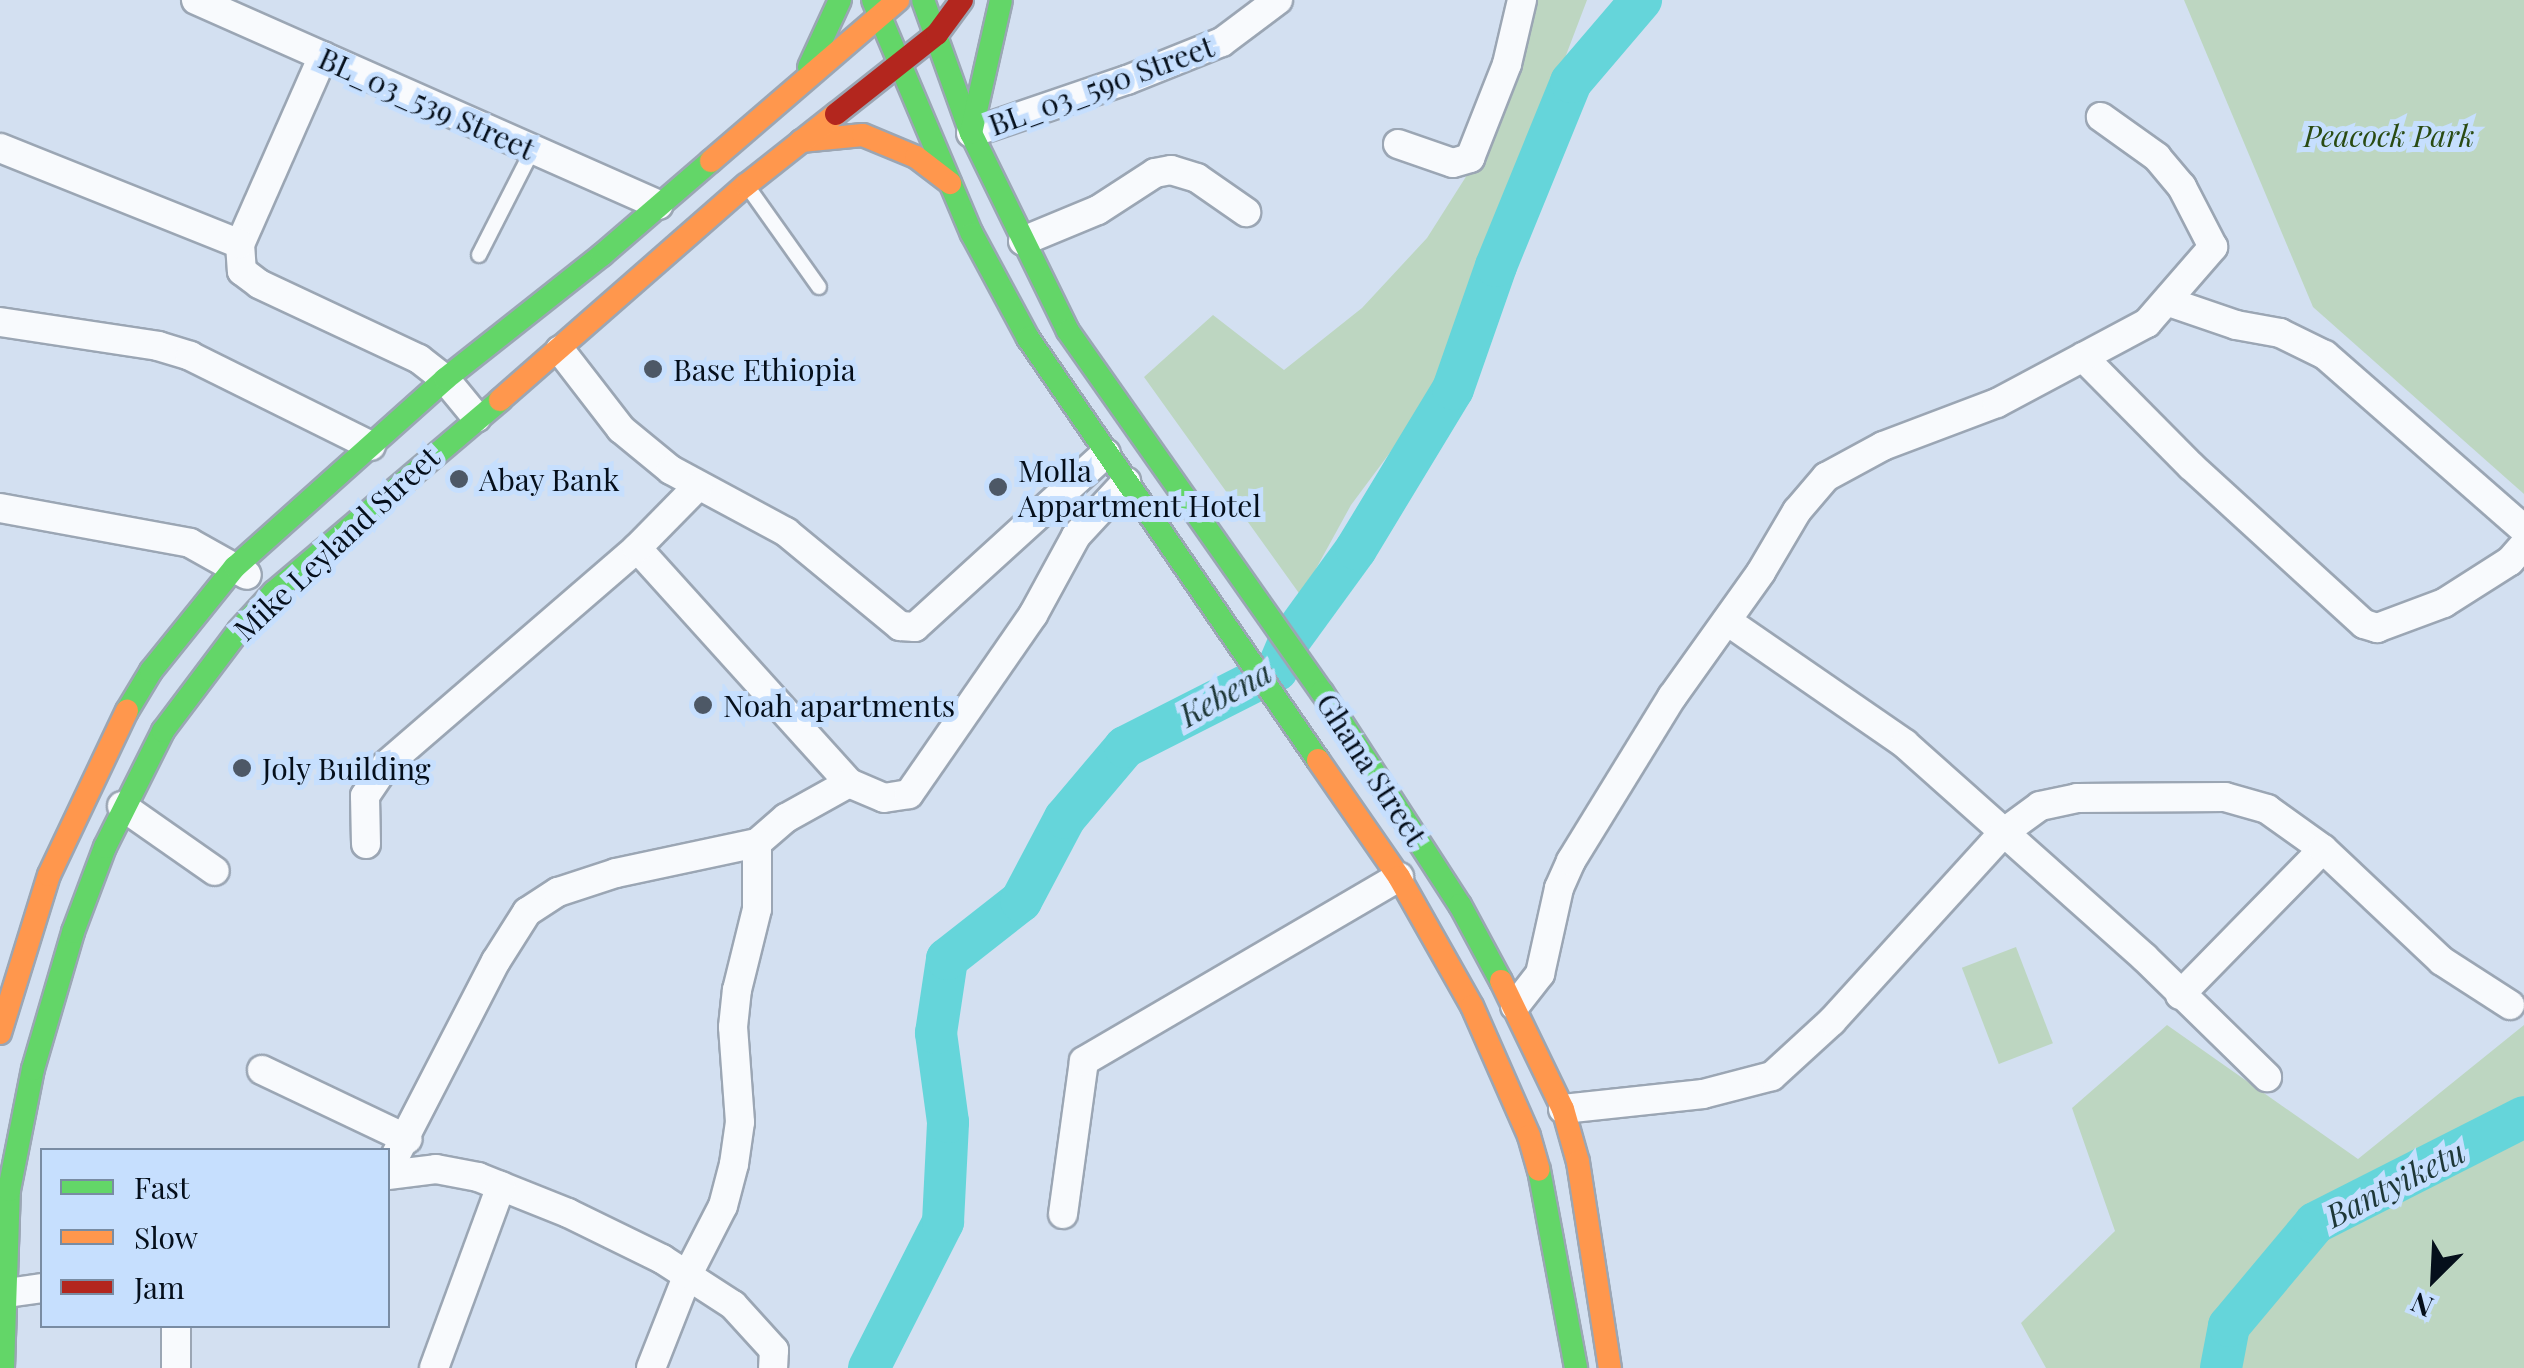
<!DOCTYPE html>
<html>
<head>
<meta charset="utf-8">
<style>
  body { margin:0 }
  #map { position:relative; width:2524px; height:1368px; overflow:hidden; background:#d3e0f1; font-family:"Playfair Display",serif }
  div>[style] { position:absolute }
  .green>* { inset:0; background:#bdd6c1; transform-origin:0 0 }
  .river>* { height:42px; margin:-21px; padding:0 21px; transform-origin:21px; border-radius:21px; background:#65d5da }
  .roads { filter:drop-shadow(2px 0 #9ba6b4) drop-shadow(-2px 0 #9ba6b4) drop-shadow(0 2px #9ba6b4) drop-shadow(0 -2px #9ba6b4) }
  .lane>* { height:14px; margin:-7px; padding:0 7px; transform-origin:7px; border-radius:7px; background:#f8fafd }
  .street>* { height:28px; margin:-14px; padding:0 14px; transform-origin:14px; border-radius:14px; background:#f8fafd }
  .fast>* { height:22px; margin:-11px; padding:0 11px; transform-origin:11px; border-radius:11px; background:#63d668 }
  .slow>* { height:22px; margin:-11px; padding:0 11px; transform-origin:11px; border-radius:11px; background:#ff974d }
  .jam>* { height:22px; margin:-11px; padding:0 11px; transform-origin:11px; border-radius:11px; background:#b3261e }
  .dots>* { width:28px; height:28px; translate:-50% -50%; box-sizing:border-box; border:5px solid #c6dffe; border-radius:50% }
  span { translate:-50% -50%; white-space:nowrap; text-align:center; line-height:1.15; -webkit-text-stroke:10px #c6dffe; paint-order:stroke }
  .street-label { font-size:30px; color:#050f1b }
  .park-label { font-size:30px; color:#2a4b13; font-style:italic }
  .poi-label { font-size:30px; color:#050f1b }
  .left { translate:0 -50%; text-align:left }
  .water-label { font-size:32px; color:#1e3737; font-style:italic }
  .legend { position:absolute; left:40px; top:1148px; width:350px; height:180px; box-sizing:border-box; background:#c6dffe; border:2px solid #798ca3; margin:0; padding:12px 18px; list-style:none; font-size:30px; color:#050f1b }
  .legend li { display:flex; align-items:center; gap:20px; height:50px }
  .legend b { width:50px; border:2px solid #798ca3 }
  .north { position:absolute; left:2384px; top:1228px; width:100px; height:100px; -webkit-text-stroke:8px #c6dffe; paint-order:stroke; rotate:204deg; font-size:28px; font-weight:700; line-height:40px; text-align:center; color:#050f1b }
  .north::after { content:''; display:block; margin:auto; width:35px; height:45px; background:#050f1b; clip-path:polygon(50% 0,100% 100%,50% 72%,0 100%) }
</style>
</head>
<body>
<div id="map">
  <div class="green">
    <div style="clip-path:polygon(1530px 0,1587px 0,1441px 384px,1351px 505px,1301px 596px,1144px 377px,1213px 315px,1284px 370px,1362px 308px,1427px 238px,1474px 164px)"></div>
    <div style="clip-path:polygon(2184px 0,2524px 0,2524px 494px,2313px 307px)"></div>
    <div style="left:2016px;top:947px;width:103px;height:58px;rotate:69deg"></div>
    <div style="clip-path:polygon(2167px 1025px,2358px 1159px,2524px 1025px,2524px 1368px,2046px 1368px,2021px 1323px,2115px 1231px,2072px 1108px)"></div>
  </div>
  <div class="river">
    <div style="left:869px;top:1368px;width:164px;rotate:-63.1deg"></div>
    <div style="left:943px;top:1222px;width:100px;rotate:-87.1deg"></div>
    <div style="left:948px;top:1122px;width:90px;rotate:-97.7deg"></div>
    <div style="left:936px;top:1033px;width:75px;rotate:-81.5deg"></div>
    <div style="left:947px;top:959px;width:94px;rotate:-38.1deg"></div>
    <div style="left:1021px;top:901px;width:94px;rotate:-62.1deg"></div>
    <div style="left:1065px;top:818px;width:93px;rotate:-49.8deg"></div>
    <div style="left:1125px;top:747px;width:170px;rotate:-26.9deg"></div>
    <div style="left:1277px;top:670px;width:33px;rotate:-67deg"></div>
    <div style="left:1290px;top:640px;width:112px;rotate:-54deg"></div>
    <div style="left:1356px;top:549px;width:187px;rotate:-58.8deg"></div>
    <div style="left:1453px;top:389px;width:130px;rotate:-70.7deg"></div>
    <div style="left:1496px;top:266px;width:199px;rotate:-67.8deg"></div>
    <div style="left:1571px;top:82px;width:108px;rotate:-49.5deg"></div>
    <div style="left:2221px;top:1368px;width:43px;rotate:-79.2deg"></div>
    <div style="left:2229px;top:1326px;width:134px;rotate:-50.1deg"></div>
    <div style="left:2315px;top:1223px;width:234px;rotate:-26.9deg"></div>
  </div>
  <div class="roads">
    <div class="lane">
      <div style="left:750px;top:190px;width:119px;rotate:54.6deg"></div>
      <div style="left:479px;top:255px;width:119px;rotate:-63deg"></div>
    </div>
    <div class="street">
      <div style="left:196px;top:0;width:506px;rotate:23.88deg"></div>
      <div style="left:323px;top:56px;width:206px;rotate:113.8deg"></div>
      <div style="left:240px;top:244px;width:27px;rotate:86deg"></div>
      <div style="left:242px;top:271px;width:21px;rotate:37deg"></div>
      <div style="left:259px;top:284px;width:177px;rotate:25.1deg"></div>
      <div style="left:419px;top:359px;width:33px;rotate:38deg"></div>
      <div style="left:445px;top:379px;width:50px;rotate:50.6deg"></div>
      <div style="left:971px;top:133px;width:165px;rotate:-18.8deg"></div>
      <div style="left:1127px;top:80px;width:102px;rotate:-21.8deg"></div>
      <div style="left:1222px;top:42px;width:70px;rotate:-36.9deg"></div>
      <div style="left:1398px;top:144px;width:58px;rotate:19.1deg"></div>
      <div style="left:1453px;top:163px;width:18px;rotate:-16deg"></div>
      <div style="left:1470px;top:158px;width:101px;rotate:-68.5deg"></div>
      <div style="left:1507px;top:64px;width:66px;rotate:-76.8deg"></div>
      <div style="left:0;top:148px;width:258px;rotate:21.8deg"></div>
      <div style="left:1023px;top:241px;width:81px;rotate:-22.5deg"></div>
      <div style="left:1098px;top:210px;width:68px;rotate:-33deg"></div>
      <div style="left:1155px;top:173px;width:16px;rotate:-11deg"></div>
      <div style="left:1171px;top:170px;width:27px;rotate:17deg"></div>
      <div style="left:1197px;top:178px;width:60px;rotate:34.8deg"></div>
      <div style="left:2169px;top:302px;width:71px;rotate:18.9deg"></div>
      <div style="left:2236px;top:325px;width:45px;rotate:10.3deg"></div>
      <div style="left:2280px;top:333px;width:50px;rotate:26.1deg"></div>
      <div style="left:2325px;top:355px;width:264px;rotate:41.2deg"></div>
      <div style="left:0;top:322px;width:160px;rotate:8.6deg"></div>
      <div style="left:158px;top:346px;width:34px;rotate:17deg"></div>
      <div style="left:190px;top:356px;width:202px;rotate:26.4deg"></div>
      <div style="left:560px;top:350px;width:100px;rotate:52.3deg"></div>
      <div style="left:621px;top:429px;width:65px;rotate:39.4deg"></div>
      <div style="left:671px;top:470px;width:131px;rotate:28.3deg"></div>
      <div style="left:786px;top:532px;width:148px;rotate:39.5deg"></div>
      <div style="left:900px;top:626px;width:15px;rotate:4deg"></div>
      <div style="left:915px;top:627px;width:258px;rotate:-42.3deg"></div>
      <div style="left:2083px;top:357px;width:153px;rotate:45.3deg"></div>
      <div style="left:2191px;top:466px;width:234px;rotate:42.4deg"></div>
      <div style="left:2364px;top:624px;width:14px;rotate:17deg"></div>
      <div style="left:2377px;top:628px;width:72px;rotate:-20.5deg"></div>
      <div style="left:2444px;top:603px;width:78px;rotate:-32.5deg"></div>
      <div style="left:2510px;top:561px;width:21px;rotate:-49deg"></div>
      <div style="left:0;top:508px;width:193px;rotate:10.4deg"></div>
      <div style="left:190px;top:543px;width:65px;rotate:29.3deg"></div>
      <div style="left:637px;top:548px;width:316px;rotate:47.9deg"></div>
      <div style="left:1727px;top:621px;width:216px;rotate:34.6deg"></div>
      <div style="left:1905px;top:744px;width:320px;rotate:41.7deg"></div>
      <div style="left:2144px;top:957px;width:172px;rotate:44.3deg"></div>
      <div style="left:122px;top:806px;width:113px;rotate:35deg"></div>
      <div style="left:366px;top:844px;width:48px;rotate:-91.2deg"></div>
      <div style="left:365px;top:796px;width:37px;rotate:-56deg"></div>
      <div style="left:386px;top:765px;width:332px;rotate:-40.8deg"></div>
      <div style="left:637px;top:548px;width:87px;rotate:-45.5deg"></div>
      <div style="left:2180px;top:995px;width:204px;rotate:-45.6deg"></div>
      <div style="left:1515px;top:1006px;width:41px;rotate:-52deg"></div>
      <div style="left:1540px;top:974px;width:88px;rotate:-77.5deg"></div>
      <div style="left:1559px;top:888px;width:30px;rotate:-66deg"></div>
      <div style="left:1571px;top:861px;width:193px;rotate:-58.4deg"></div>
      <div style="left:1672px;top:697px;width:153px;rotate:-54.5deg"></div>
      <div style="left:1761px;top:572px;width:71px;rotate:-59.5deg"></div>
      <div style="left:1797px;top:511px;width:45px;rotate:-49.5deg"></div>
      <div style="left:1826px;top:477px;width:65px;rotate:-28.5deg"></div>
      <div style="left:1883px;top:446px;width:122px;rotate:-20.7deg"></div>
      <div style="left:1997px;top:403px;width:170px;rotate:-28.1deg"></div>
      <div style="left:2147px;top:323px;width:101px;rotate:-49deg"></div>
      <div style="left:2213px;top:247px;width:68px;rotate:-117.3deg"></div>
      <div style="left:2182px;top:187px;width:39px;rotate:-130deg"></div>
      <div style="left:2157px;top:157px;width:69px;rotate:-144.5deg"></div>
      <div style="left:262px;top:1070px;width:161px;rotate:25.4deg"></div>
      <div style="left:1563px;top:1109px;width:141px;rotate:-6.1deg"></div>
      <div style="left:1703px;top:1094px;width:71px;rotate:-14.6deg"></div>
      <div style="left:1772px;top:1076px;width:81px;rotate:-42.5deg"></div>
      <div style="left:1832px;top:1021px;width:254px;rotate:-47.7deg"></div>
      <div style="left:2003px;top:833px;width:46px;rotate:-36.1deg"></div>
      <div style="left:2040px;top:806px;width:38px;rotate:-12deg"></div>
      <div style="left:2077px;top:798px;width:148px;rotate:-0.4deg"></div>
      <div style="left:2225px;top:797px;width:44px;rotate:15.9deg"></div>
      <div style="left:2267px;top:809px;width:69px;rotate:35.5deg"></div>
      <div style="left:2323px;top:849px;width:163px;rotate:43.3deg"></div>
      <div style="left:2442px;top:961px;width:81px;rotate:32.9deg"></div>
      <div style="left:388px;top:1170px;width:235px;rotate:-62.7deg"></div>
      <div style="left:496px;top:961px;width:58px;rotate:-57.7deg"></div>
      <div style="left:527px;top:912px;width:37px;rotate:-33deg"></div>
      <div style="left:558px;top:892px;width:61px;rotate:-18.1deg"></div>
      <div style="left:616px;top:873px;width:144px;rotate:-12deg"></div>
      <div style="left:757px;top:843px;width:38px;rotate:-41deg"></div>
      <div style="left:786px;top:818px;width:72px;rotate:-29.1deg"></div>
      <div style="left:849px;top:783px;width:38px;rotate:23deg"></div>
      <div style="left:884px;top:798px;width:25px;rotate:-9deg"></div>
      <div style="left:909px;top:794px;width:218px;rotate:-55.3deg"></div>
      <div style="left:1033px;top:615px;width:90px;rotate:-61.4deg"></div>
      <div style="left:1076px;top:536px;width:74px;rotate:-47.2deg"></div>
      <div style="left:388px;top:1175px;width:48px;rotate:-7.1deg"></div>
      <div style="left:436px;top:1169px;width:43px;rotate:10.8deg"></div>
      <div style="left:478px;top:1177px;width:97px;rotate:21.8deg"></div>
      <div style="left:568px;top:1213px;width:105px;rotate:26.1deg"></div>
      <div style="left:662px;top:1259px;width:85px;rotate:32.9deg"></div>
      <div style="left:733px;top:1305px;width:61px;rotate:47.7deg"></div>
      <div style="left:774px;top:1350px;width:18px;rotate:93deg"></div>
      <div style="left:1063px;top:1214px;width:154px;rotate:-82.2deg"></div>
      <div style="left:1084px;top:1061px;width:365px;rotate:-30.3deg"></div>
      <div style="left:0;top:1294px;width:42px;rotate:-8.1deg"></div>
      <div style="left:176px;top:1326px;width:42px;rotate:90deg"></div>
      <div style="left:434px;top:1368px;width:194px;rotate:-69.8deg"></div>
      <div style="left:651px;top:1368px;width:101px;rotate:-68.5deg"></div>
      <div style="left:688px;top:1274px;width:76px;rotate:-62.8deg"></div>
      <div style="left:723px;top:1206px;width:43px;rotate:-75.3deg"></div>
      <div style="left:734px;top:1164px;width:42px;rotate:-81.9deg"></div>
      <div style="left:740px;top:1122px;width:95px;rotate:-94.2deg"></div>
      <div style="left:733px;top:1027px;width:37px;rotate:-84deg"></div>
      <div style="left:737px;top:990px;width:83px;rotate:-76.1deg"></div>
      <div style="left:757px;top:909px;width:66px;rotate:-90deg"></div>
    </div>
    <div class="fast">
      <div style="left:873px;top:0;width:254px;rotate:67.1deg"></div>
      <div style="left:972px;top:234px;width:118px;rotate:61.7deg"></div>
      <div style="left:1028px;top:338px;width:512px;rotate:55.5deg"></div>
      <div style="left:923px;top:0;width:141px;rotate:70.2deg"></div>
      <div style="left:971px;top:133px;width:220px;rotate:63.9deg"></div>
      <div style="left:1068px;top:331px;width:441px;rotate:54.9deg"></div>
      <div style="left:1322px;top:692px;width:254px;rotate:57.1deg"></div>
      <div style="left:1460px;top:905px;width:86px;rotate:61.7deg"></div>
      <div style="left:809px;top:67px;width:74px;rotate:-65.2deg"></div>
      <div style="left:971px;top:133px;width:136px;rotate:-77.3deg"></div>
      <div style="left:127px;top:711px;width:47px;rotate:-59deg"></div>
      <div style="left:151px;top:671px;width:134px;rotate:-51.1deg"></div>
      <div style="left:235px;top:567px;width:282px;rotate:-41.8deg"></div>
      <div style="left:445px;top:379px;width:200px;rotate:-38.3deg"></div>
      <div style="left:602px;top:255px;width:144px;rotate:-40.8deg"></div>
      <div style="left:1539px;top:1170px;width:201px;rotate:79.4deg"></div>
      <div style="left:3px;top:1368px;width:178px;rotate:-88.1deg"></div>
      <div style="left:9px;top:1190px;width:123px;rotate:-78.8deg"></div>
      <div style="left:33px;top:1069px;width:143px;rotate:-73.7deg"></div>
      <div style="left:73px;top:932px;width:91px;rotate:-69.4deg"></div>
      <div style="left:105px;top:847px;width:130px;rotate:-63.4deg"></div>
      <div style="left:163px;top:731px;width:126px;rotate:-53deg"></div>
      <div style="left:239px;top:630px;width:52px;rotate:-47.4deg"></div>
      <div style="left:274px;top:592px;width:297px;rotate:-40.3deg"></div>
    </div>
    <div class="slow">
      <div style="left:801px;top:141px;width:62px;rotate:-5.5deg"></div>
      <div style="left:863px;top:135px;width:57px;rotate:22.5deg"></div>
      <div style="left:916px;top:157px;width:43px;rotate:37.4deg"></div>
      <div style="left:711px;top:161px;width:247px;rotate:-40.7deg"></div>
      <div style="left:500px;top:400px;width:327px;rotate:-41.2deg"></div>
      <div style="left:746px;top:185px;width:115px;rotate:-38.3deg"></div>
      <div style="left:1318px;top:760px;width:142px;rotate:55.3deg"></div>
      <div style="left:1399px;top:877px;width:148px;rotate:60.5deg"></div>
      <div style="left:1472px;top:1006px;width:142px;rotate:66.3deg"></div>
      <div style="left:1529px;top:1136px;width:35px;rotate:74deg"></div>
      <div style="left:1501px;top:981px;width:142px;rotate:64.2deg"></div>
      <div style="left:1563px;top:1109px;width:55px;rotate:74.2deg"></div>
      <div style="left:1578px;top:1162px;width:208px;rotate:81.2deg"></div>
      <div style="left:0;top:1033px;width:165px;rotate:-72.8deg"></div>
      <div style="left:49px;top:875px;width:182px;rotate:-64.6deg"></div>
    </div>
    <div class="jam">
      <div style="left:836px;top:114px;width:129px;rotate:-38.4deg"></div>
      <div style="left:937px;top:34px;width:42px;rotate:-53.7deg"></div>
    </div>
  </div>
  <div class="dots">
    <div style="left:653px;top:369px;background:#4d5866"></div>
    <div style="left:459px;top:479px;background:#4d5866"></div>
    <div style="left:998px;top:487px;background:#4d5866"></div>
    <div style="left:703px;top:705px;background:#4d5866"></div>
    <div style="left:242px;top:768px;background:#4d5866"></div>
  </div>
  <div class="street-label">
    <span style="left:1101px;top:85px;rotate:-20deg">BL_03_590 Street</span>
    <span style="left:427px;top:103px;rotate:24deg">BL_03_539 Street</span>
    <span style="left:336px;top:543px;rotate:-43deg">Mike Leyland Street</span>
    <span style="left:1372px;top:769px;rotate:57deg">Ghana Street</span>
  </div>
  <div class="park-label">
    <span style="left:2389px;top:135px">Peacock Park</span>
  </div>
  <div class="poi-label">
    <span class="left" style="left:673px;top:369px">Base Ethiopia</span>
    <span class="left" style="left:1018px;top:487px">Molla<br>Appartment Hotel</span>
    <span class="left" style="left:479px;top:479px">Abay Bank</span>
    <span class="left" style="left:723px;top:705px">Noah apartments</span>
    <span class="left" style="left:262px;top:768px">Joly Building</span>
  </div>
  <div class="water-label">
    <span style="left:1225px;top:693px;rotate:-29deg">Kebena</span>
    <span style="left:2395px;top:1183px;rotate:-27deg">Bantyiketu</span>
  </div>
  <ul class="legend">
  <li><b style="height:12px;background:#63d668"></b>Fast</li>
  <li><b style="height:12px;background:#ff974d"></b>Slow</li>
  <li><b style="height:12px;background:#b3261e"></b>Jam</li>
  </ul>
  <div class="north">N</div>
</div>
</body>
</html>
